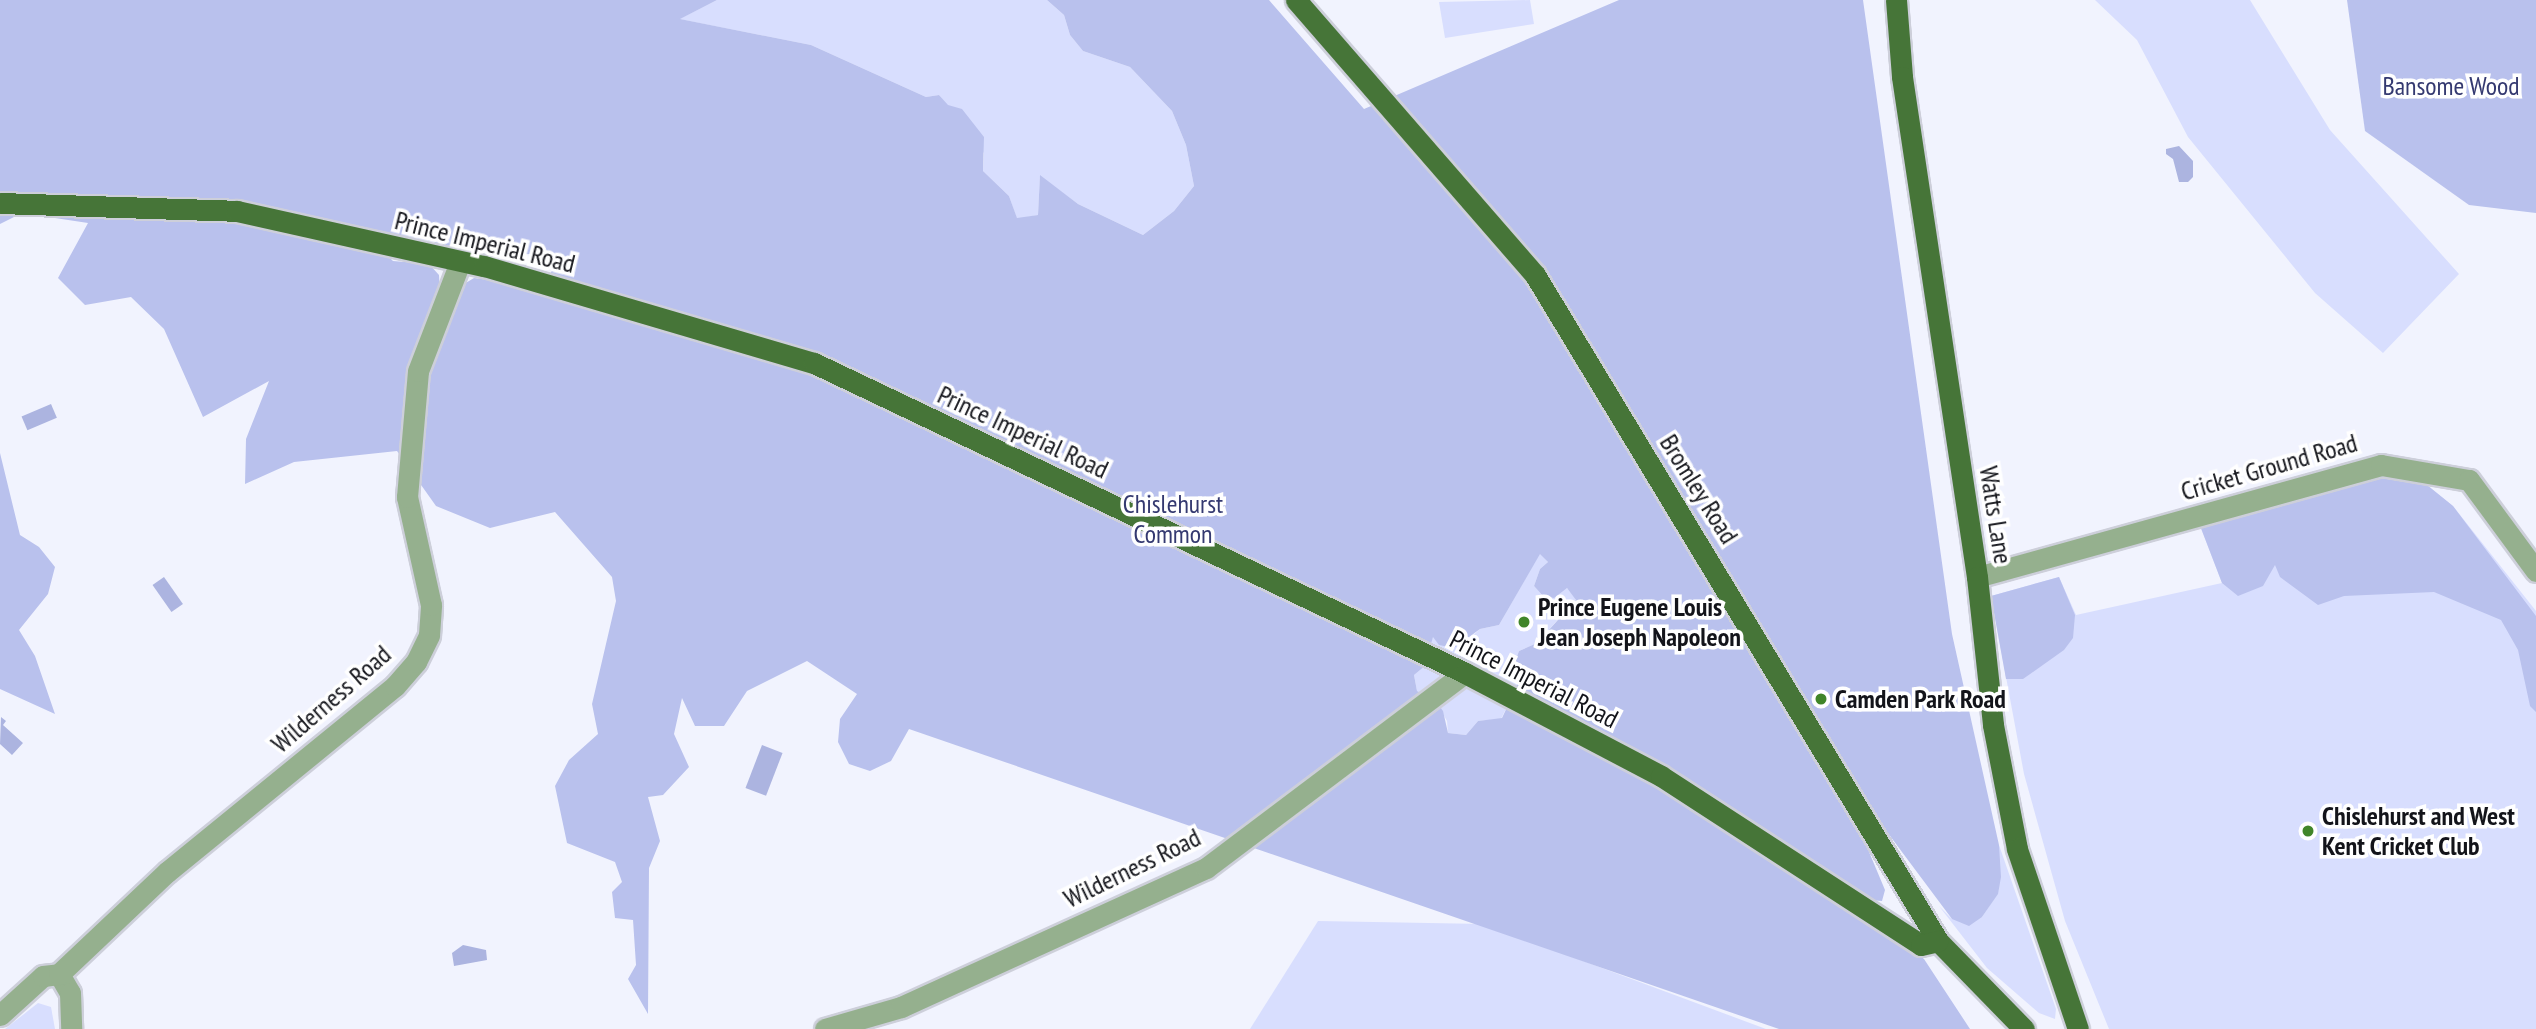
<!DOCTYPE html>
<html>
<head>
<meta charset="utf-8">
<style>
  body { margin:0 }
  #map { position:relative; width:2536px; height:1029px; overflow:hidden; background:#f1f3fe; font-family:"PT Sans Narrow",sans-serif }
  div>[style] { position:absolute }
  .green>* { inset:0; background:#d8defe }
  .forest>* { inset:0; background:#b9c1ed }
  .water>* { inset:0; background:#acb4e0; transform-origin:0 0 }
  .roads { filter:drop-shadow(2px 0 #cdcfda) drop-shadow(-2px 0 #cdcfda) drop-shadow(0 2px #cdcfda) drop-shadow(0 -2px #cdcfda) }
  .minor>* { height:21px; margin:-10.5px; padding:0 10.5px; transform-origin:10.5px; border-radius:10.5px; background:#95b08e }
  .major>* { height:21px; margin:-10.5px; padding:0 10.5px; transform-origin:10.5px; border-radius:10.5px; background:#467538 }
  .dots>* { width:19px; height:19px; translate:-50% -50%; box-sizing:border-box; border:4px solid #fff; border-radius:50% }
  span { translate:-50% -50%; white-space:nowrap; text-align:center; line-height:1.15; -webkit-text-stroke:7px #fff; paint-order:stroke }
  .park-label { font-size:26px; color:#343970 }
  .street-label { font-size:26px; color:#13141a }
  .poi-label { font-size:26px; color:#13141a; font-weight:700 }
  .left { translate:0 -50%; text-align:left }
</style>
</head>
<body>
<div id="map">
  <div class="green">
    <div style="clip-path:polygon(717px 0,1047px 0,1064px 15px,1070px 35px,1083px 51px,1130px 67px,1172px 111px,1186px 145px,1194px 186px,1174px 211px,1143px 235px,1078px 204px,1040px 176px,1038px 215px,1017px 219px,1009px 196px,983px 171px,984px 153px,939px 95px,926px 97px,811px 45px,679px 19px)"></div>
    <div style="clip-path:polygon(1530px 0,1534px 24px,1445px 38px,1439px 2px)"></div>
    <div style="clip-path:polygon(2095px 0,2250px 0,2330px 130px,2459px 274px,2383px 353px,2315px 293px,2188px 137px,2137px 40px)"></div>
    <div style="clip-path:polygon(2380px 478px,2427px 485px,2453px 506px,2536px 611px,2536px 1029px,2109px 1029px,2065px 921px,2024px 774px,1991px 596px,2059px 577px,2076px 615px,2222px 583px,2199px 523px)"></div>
    <div style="clip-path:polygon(1540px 553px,1548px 562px,1540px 569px,1534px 586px,1543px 596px,1567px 588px,1576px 599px,1537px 643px,1519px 651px,1515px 662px,1517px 686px,1501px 719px,1478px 721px,1466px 735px,1448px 733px,1447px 721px,1435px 700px,1417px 691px,1414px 675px,1425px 666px,1433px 636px,1461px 646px,1480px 629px,1499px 625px)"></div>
    <div style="clip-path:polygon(1999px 845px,2056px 1009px,2055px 1019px,2039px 1013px,1987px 968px,1939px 906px,1952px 919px,1982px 917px,1998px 893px)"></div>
    <div style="clip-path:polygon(1318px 921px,1484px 924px,1766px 1029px,1250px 1029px)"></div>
    <div style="clip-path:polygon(38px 1003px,51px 1007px,55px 1029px,5px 1029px)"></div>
  </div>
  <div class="forest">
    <div style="clip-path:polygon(evenodd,0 0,717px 0,680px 19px,811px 45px,926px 97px,939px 95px,948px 105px,962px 109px,984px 137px,983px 171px,1009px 196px,1017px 218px,1038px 215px,1040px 175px,1078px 204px,1143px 235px,1174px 211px,1194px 186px,1186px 145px,1172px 111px,1130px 67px,1083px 51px,1070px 35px,1064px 15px,1047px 0,1269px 0,1364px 109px,1619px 0,1863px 0,1952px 634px,1999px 845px,2001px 877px,1998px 894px,1982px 917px,1969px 926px,1952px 919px,1852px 785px,1859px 828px,1885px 890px,1882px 901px,1846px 898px,1924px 959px,1970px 1029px,1779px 1029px,909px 729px,891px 761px,870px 771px,849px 764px,838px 742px,840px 719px,857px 694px,807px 661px,747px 691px,724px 726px,695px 726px,682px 698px,674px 734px,689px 767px,663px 795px,648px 797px,660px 841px,649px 868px,648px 1014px,628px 979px,636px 965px,633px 920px,615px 918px,612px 892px,622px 882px,615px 862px,567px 843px,555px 786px,569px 760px,598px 734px,592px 704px,616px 601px,612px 577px,555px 512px,490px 528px,436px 506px,397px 451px,294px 462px,245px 484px,246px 439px,269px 381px,203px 417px,164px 329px,131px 297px,85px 305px,58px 278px,88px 223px,22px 213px,0 224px,0 0,470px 244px,491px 255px,530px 254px,558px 263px,536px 292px,522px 284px,474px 278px,464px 284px,452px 305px,440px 295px,439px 275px,429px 264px,393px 261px,383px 251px,470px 244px,0 0,1540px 554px,1548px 562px,1540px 569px,1534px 586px,1543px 596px,1554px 598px,1567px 588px,1576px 600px,1537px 643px,1519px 651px,1515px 662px,1517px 686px,1502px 718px,1478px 721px,1466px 735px,1448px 733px,1443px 711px,1435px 700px,1417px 691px,1414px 675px,1425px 666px,1433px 637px,1439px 645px,1454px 648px,1480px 629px,1499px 625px,1540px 554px)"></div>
    <div style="clip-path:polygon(2347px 0,2536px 0,2536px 213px,2469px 205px,2365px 131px)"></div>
    <div style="clip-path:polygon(0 453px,20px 535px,39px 547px,55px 567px,48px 594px,19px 630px,35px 656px,55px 714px,0 689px)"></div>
    <div style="clip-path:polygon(2380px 478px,2427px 485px,2453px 506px,2536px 616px,2536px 712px,2530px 706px,2518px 650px,2501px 620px,2434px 592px,2344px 596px,2318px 605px,2280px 577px,2275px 565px,2263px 586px,2238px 596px,2222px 583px,2199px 523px)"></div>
    <div style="clip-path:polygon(2059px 577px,2075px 615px,2073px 638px,2064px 650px,2023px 679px,2006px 679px,1991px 596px)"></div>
  </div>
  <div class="water">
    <div style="clip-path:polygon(2179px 146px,2193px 161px,2193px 177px,2188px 182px,2179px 182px,2173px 159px,2166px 154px,2166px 149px)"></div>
    <div style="left:51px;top:404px;width:15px;height:32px;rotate:67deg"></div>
    <div style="left:164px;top:577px;width:33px;height:14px;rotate:55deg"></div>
    <div style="clip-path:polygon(1px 717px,6px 721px,3px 725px,23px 743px,12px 755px,0 744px)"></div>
    <div style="left:762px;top:745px;width:22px;height:46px;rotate:21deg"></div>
    <div style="clip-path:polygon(463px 945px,486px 950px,487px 960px,454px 966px,452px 953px)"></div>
  </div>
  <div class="roads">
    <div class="minor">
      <div style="left:1977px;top:577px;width:419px;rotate:-15.5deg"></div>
      <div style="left:2381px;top:465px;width:89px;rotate:9.7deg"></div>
      <div style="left:2469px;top:480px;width:113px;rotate:53.6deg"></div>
      <div style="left:59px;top:974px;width:22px;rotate:60deg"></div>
      <div style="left:70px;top:993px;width:36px;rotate:88deg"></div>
      <div style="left:0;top:1015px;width:58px;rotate:-42.2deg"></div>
      <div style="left:43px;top:976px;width:16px;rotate:-7deg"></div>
      <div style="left:59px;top:974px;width:149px;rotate:-43.4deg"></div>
      <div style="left:167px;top:872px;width:294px;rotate:-39.2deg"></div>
      <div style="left:395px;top:686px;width:32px;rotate:-49deg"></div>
      <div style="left:416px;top:662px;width:30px;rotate:-64deg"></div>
      <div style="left:429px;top:635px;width:30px;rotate:-86deg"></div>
      <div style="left:431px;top:605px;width:111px;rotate:-102.5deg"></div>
      <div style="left:407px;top:497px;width:126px;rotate:-85deg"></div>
      <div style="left:418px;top:371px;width:117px;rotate:-68.9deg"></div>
      <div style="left:825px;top:1029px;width:79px;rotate:-16.1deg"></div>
      <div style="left:901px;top:1007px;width:335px;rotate:-24.5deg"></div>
      <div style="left:1206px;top:868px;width:324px;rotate:-37deg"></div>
    </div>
    <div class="major">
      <div style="left:1296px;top:0;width:364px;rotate:49deg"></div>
      <div style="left:1535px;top:275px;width:778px;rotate:58.82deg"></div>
      <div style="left:1938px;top:941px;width:123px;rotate:45.7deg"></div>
      <div style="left:1896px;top:0;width:77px;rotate:85.5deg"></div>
      <div style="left:1902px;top:77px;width:506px;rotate:81.47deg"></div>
      <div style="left:1977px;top:577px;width:149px;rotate:83.8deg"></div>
      <div style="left:1993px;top:725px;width:126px;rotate:79deg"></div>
      <div style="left:2017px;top:849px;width:190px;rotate:71.3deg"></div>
      <div style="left:0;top:203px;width:237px;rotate:1.9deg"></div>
      <div style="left:237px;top:211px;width:253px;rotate:12.6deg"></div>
      <div style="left:484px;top:266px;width:344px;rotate:16.4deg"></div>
      <div style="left:814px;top:363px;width:721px;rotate:25.46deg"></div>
      <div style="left:1465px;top:673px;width:221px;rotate:27.7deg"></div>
      <div style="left:1661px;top:776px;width:310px;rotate:33deg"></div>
      <div style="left:1921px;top:945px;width:17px;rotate:-13deg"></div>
    </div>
  </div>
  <div class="dots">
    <div style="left:1524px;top:622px;background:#408529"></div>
    <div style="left:1821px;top:699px;background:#408529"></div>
    <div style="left:2308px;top:831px;background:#408529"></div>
  </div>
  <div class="park-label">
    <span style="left:2451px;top:86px">Bansome Wood</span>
    <span style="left:1173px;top:519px">Chislehurst<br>Common</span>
  </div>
  <div class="street-label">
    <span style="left:485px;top:242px;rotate:14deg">Prince Imperial Road</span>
    <span style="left:1023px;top:432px;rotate:25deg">Prince Imperial Road</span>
    <span style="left:2269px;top:467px;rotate:-16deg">Cricket Ground Road</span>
    <span style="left:1699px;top:489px;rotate:58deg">Bromley Road</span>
    <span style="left:1996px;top:515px;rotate:81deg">Watts Lane</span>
    <span style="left:1534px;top:679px;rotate:27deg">Prince Imperial Road</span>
    <span style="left:331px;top:699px;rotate:-41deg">Wilderness Road</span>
    <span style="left:1132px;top:868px;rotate:-26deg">Wilderness Road</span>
  </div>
  <div class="poi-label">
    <span class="left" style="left:1538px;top:622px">Prince Eugene Louis<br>Jean Joseph Napoleon</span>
    <span class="left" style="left:1835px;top:699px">Camden Park Road</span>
    <span class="left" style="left:2322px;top:831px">Chislehurst and West<br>Kent Cricket Club</span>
  </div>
</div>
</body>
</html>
